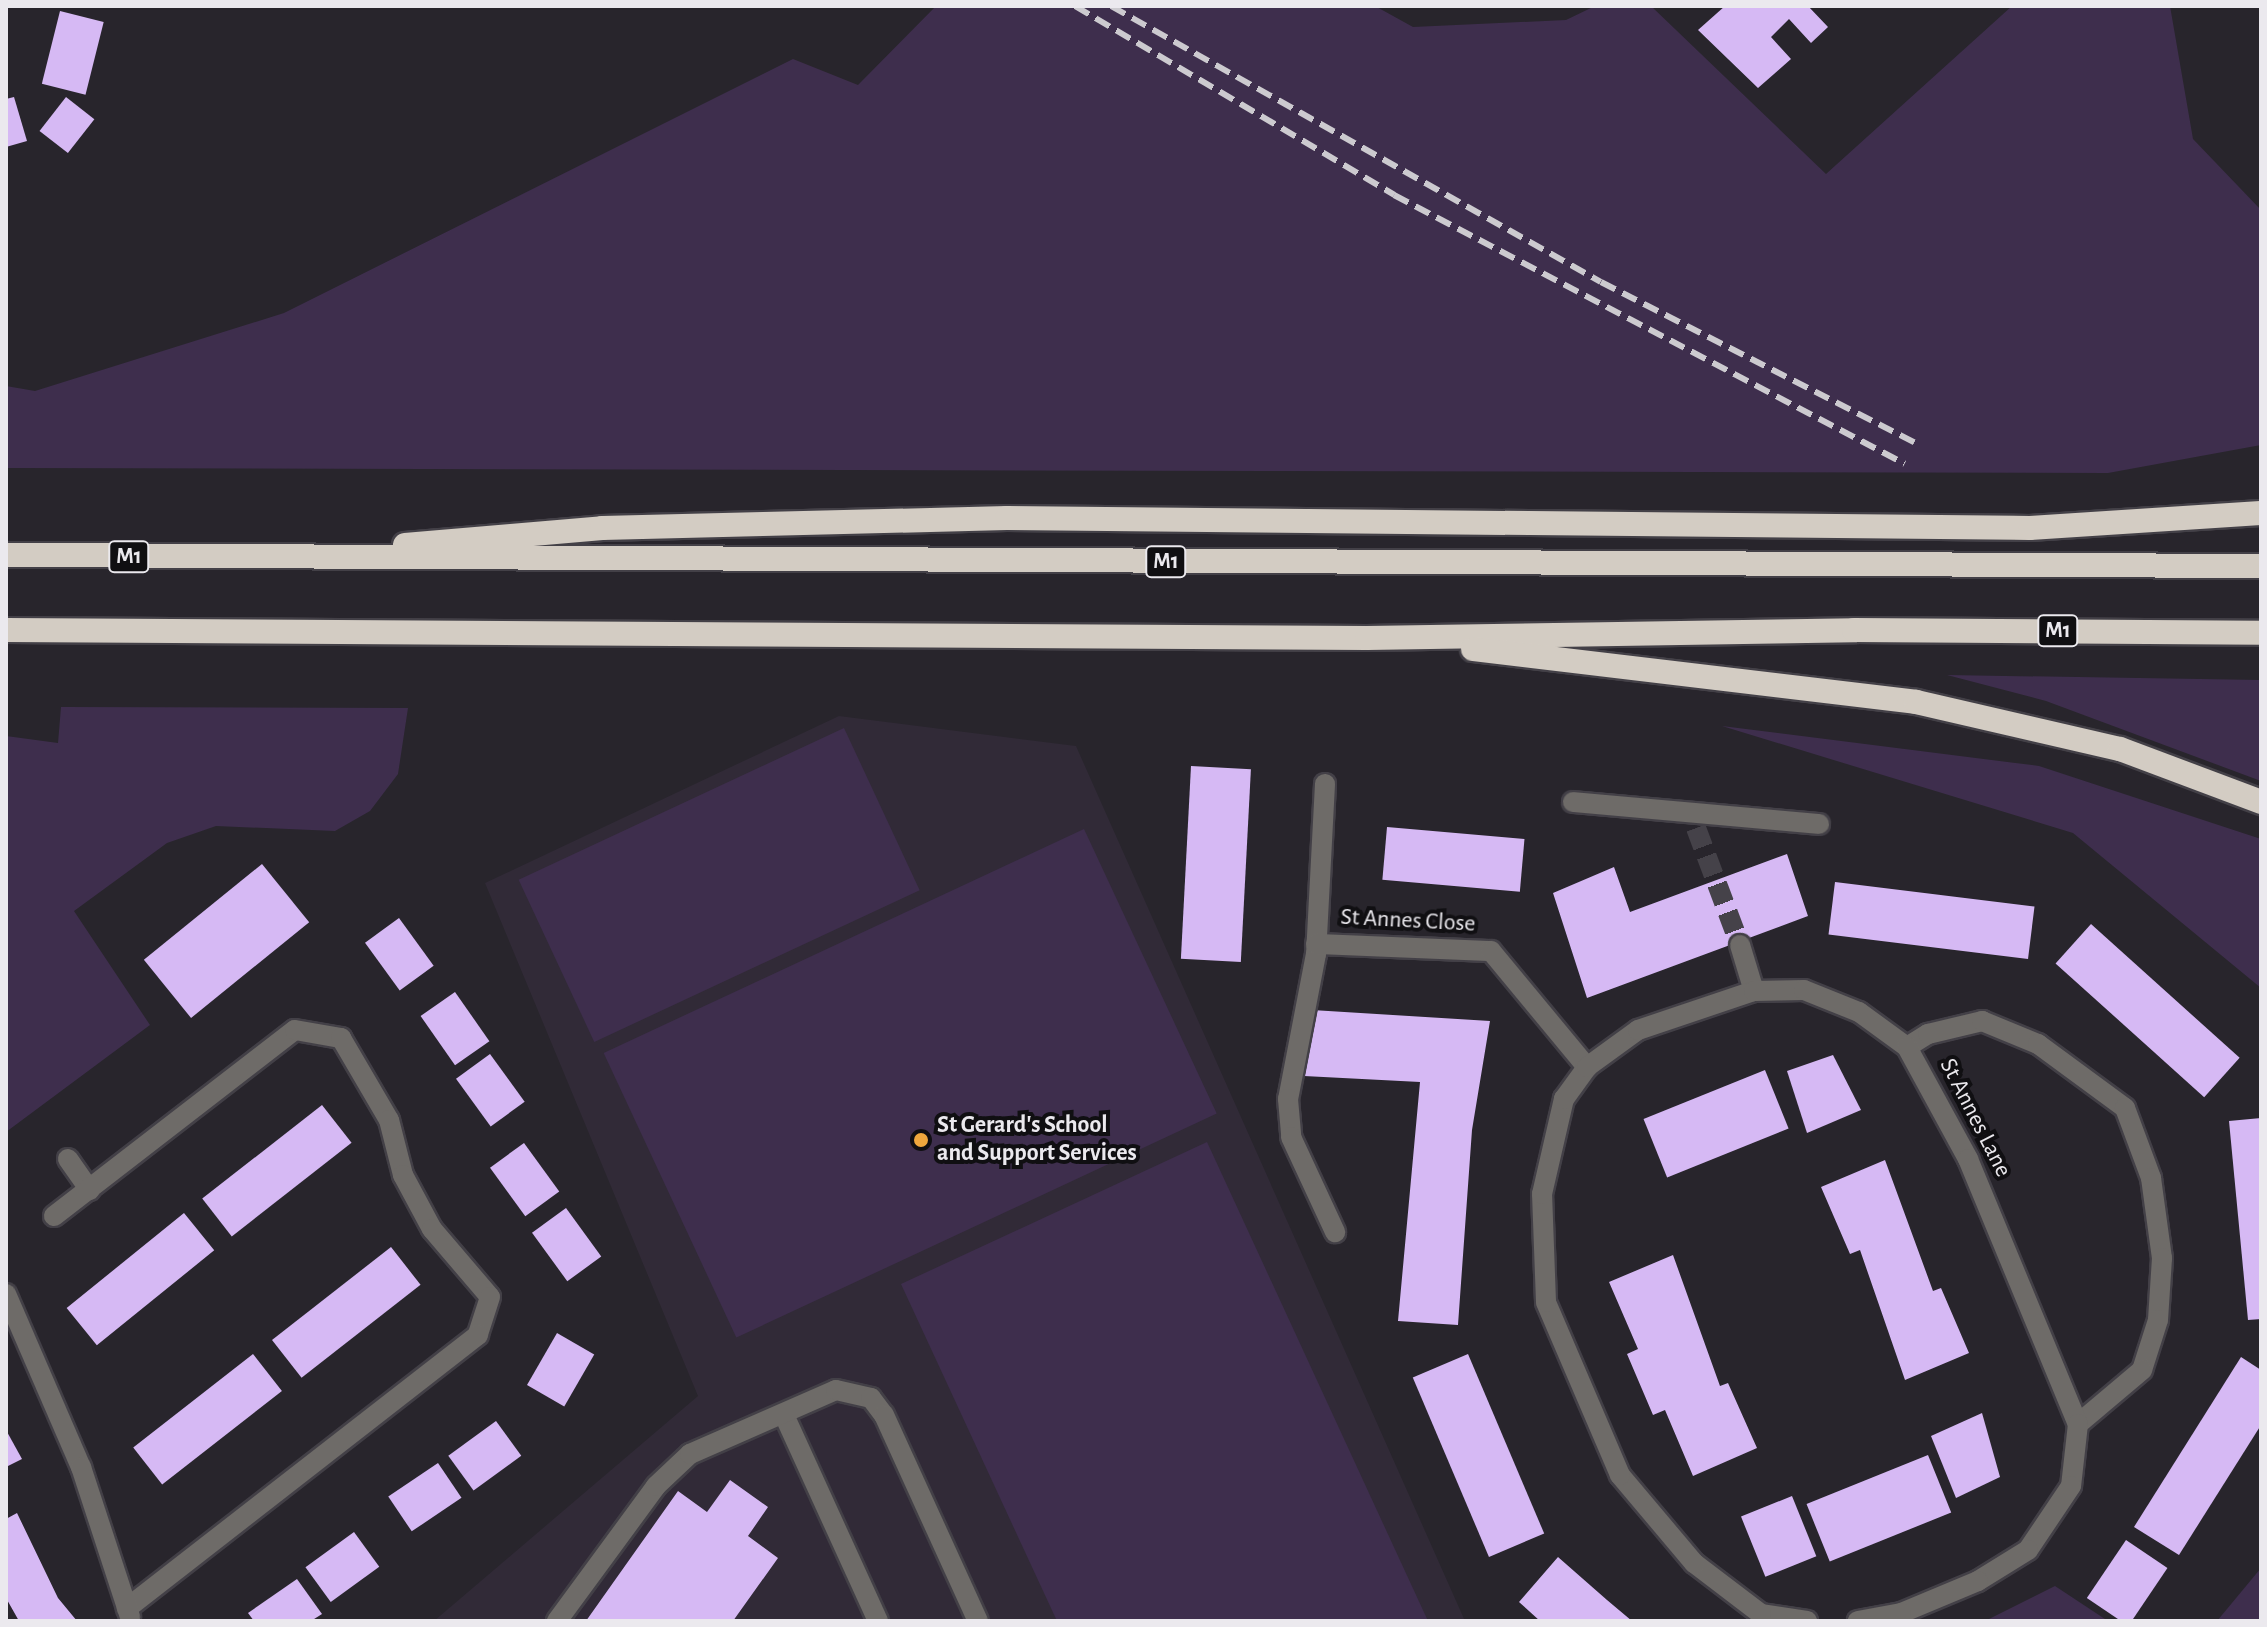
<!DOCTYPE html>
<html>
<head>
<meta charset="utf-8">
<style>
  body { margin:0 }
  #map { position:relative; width:2267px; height:1627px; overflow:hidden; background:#28252c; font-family:"Alegreya Sans",sans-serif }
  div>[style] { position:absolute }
  .built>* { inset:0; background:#312a37 }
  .green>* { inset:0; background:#3e2e4d; transform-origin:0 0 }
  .building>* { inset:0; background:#d6b9f4; transform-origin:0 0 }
  .minor-tunnel>* { height:20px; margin-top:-10px; transform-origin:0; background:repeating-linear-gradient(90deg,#454249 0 20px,transparent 0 30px) }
  .roads { filter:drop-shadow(2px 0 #434047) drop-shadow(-2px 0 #434047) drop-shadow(0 2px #434047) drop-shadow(0 -2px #434047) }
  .minor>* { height:20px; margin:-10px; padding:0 10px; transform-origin:10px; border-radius:10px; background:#6e6b68 }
  .highway>* { height:24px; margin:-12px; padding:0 12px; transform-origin:12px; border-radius:12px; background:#d3ccc3 }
  .rail>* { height:6px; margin-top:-3px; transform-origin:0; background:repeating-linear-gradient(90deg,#cccacf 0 16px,transparent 0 24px) }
  .dots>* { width:22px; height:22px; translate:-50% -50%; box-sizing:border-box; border:4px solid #100f12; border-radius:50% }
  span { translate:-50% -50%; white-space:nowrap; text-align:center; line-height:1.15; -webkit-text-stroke:8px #100f12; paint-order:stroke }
  .shield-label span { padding:2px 6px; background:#100f12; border:2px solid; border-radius:6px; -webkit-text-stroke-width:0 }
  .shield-label { font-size:22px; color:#ebe9ee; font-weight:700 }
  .street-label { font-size:24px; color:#ebe9ee }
  .poi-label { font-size:24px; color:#ebe9ee; font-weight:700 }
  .left { translate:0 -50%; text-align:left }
  .frame { position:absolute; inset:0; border:8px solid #ebe9ee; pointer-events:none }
</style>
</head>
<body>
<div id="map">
  <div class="built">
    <div style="clip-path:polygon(839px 716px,1076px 746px,1465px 1621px,434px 1621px,698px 1396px,485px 883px)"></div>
  </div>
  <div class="green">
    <div style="clip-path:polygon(936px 6px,1375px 6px,1413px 27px,1566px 20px,1595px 6px,1651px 6px,1826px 174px,2012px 6px,2170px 6px,2193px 139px,2261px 210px,2261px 445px,2108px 473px,6px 468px,6px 386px,35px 391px,284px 313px,793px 59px,858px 85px)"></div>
    <div style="clip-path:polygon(1947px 675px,2261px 680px,2261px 781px,2046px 701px)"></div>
    <div style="clip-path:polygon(61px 707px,408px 708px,398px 774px,370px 811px,335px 831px,216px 826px,167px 843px,74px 911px,150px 1025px,6px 1132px,6px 736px,58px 743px)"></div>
    <div style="clip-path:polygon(1722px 726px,2039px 766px,2261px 839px,2261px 988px,2073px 833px)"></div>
    <div style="left:844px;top:728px;width:179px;height:359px;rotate:65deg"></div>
    <div style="left:1084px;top:829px;width:314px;height:530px;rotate:65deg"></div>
    <div style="clip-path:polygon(1207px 1142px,1428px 1621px,1057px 1621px,901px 1284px)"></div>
    <div style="clip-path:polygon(2261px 1568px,2261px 1621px,2217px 1621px)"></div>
    <div style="clip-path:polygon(2055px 1586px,2108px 1621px,1986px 1621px,1987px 1620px)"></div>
  </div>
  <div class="building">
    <div style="clip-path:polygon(1725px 6px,1808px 6px,1828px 27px,1811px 43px,1789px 19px,1771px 37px,1791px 59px,1758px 88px,1698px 30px)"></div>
    <div style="left:60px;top:11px;width:45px;height:75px;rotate:14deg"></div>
    <div style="clip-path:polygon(14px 97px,27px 141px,6px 147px,6px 99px)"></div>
    <div style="left:66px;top:97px;width:36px;height:43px;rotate:38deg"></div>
    <div style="left:1191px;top:766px;width:60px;height:193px;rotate:3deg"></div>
    <div style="left:1387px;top:827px;width:138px;height:53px;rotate:5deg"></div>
    <div style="clip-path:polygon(1787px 854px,1808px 916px,1587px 998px,1553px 893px,1614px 867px,1630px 912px)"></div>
    <div style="left:262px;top:864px;width:75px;height:152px;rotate:51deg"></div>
    <div style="left:1835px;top:882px;width:201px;height:53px;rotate:7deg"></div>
    <div style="left:399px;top:918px;width:59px;height:42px;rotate:54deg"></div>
    <div style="left:2091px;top:924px;width:200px;height:53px;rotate:42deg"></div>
    <div style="left:455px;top:992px;width:60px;height:42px;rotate:55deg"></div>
    <div style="clip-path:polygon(1312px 1010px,1490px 1021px,1472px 1130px,1458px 1325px,1398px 1321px,1420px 1082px,1304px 1076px)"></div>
    <div style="left:490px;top:1054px;width:59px;height:42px;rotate:54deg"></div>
    <div style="clip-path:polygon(1833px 1055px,1861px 1110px,1807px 1133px,1787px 1071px)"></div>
    <div style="left:1765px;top:1070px;width:63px;height:131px;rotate:68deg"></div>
    <div style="left:322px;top:1105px;width:48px;height:152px;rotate:52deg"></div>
    <div style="clip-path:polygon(2261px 1118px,2261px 1319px,2248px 1320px,2229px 1121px)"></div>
    <div style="left:524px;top:1143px;width:60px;height:42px;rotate:54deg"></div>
    <div style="clip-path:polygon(1885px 1160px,1933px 1291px,1941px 1288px,1969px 1353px,1905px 1380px,1860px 1250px,1850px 1254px,1821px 1187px)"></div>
    <div style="left:566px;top:1208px;width:60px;height:42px;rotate:54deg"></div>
    <div style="left:184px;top:1213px;width:48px;height:151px;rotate:51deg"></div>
    <div style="left:391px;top:1247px;width:48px;height:151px;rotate:52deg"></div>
    <div style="clip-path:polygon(1673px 1255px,1720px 1386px,1728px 1383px,1757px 1448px,1693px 1476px,1665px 1410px,1653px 1415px,1627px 1354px,1638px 1349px,1609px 1282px)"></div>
    <div style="left:557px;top:1333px;width:43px;height:60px;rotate:30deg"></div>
    <div style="left:253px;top:1354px;width:47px;height:152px;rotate:52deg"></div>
    <div style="left:1468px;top:1354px;width:195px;height:60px;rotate:67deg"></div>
    <div style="clip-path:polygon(2241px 1357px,2261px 1370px,2261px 1425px,2179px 1555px,2134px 1527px)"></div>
    <div style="clip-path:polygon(1982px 1413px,2000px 1477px,1956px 1498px,1931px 1436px)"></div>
    <div style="left:496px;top:1421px;width:43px;height:59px;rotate:54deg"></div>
    <div style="clip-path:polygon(6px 1430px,22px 1459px,6px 1467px)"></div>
    <div style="left:1928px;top:1455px;width:62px;height:131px;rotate:68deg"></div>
    <div style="left:438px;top:1463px;width:42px;height:60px;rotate:56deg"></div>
    <div style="clip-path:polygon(730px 1480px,768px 1507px,748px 1536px,778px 1558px,733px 1621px,586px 1621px,678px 1491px,707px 1512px)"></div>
    <div style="left:1792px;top:1496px;width:65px;height:55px;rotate:68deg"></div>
    <div style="clip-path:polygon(17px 1513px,58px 1598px,77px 1621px,19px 1621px,6px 1598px,6px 1519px)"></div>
    <div style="left:354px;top:1532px;width:43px;height:60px;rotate:54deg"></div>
    <div style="left:2126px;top:1540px;width:50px;height:70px;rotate:34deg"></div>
    <div style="clip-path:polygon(1558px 1557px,1607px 1600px,1632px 1621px,1540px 1621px,1519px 1602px)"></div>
    <div style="clip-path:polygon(297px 1579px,322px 1614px,311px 1621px,254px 1621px,248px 1613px)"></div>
  </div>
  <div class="minor-tunnel">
    <div style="left:1696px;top:828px;width:125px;rotate:69.4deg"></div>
  </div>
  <div class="roads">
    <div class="minor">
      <div style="left:1325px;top:784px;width:170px;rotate:93deg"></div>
      <div style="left:1316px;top:954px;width:148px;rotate:100.9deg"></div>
      <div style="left:1288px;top:1099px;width:38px;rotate:85deg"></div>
      <div style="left:1291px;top:1137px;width:105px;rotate:65.1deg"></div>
      <div style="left:1573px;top:802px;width:247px;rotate:5.1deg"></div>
      <div style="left:1316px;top:944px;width:175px;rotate:2.3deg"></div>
      <div style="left:1491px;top:951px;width:151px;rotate:50.4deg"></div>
      <div style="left:1740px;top:945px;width:48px;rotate:73.1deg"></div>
      <div style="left:1907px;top:1047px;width:25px;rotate:-32deg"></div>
      <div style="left:1928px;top:1034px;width:56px;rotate:-13.5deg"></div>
      <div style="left:1982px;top:1021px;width:61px;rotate:22.3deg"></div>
      <div style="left:2038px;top:1044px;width:108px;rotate:36.3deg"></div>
      <div style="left:2125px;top:1108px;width:75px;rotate:69.6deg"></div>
      <div style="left:2151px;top:1178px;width:81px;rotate:82.2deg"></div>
      <div style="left:2162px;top:1258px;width:62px;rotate:93.7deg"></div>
      <div style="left:2158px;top:1320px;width:52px;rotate:107.7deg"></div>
      <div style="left:2142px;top:1370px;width:84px;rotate:139.8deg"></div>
      <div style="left:68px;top:1159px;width:38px;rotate:55deg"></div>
      <div style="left:54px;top:1216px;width:304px;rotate:-37.7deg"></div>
      <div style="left:295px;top:1030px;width:47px;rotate:9.9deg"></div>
      <div style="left:341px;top:1038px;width:95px;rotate:59.7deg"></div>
      <div style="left:389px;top:1120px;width:57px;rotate:75.7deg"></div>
      <div style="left:403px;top:1175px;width:61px;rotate:61.8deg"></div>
      <div style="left:432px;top:1229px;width:89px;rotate:49.5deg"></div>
      <div style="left:490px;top:1297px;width:40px;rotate:108deg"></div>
      <div style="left:478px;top:1335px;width:445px;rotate:142.1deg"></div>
      <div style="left:6px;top:1294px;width:189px;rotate:66.6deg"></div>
      <div style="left:81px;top:1467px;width:158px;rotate:71.9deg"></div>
      <div style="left:785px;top:1417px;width:224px;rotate:65.5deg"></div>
      <div style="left:557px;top:1621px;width:167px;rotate:-53.7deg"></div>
      <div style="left:656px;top:1486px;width:47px;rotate:-43.3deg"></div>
      <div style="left:690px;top:1454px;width:159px;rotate:-23.7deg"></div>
      <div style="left:836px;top:1390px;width:36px;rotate:13deg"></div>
      <div style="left:871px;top:1398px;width:21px;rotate:53deg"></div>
      <div style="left:884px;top:1415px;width:226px;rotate:65.5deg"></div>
      <div style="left:1807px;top:1621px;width:47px;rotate:-171.3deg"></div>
      <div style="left:1761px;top:1614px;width:84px;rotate:-142.7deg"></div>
      <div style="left:1694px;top:1563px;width:115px;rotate:-130.1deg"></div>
      <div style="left:1620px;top:1475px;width:188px;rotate:-113.2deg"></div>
      <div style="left:1546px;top:1302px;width:108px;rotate:-92.1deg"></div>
      <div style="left:1542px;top:1194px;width:98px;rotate:-77deg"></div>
      <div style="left:1564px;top:1099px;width:39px;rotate:-54deg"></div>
      <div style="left:1587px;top:1067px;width:63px;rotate:-36deg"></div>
      <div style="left:1638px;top:1030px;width:122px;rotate:-18.6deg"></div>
      <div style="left:1754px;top:991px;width:50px;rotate:-1.1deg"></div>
      <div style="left:1804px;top:990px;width:59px;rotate:21.8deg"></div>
      <div style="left:1859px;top:1012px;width:59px;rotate:36.1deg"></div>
      <div style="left:1907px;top:1047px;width:128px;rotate:61.4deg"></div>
      <div style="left:1968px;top:1159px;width:287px;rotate:67.5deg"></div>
      <div style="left:2078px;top:1424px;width:62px;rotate:96.4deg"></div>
      <div style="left:2071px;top:1486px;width:77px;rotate:123.9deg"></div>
      <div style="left:2028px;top:1550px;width:59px;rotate:148.2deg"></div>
      <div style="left:1978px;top:1581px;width:83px;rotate:157.4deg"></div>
      <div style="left:1901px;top:1613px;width:44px;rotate:169.5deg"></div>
    </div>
    <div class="highway">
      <div style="left:405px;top:545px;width:198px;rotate:-4.9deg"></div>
      <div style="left:602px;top:528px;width:405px;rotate:-1.4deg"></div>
      <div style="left:1007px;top:518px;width:1023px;rotate:0.56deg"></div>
      <div style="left:2030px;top:528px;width:231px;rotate:-3.7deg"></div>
      <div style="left:6px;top:555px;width:2255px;rotate:0.28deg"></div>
      <div style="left:6px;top:630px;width:1361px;rotate:0.34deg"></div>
      <div style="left:1367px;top:638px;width:487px;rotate:-0.9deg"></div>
      <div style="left:1854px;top:630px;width:407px;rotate:0.4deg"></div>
      <div style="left:1473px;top:649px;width:446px;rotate:6.8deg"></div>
      <div style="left:1916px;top:702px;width:209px;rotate:13deg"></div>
      <div style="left:2120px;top:749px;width:151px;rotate:20.6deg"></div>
    </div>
  </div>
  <div class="rail">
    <div style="left:1075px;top:6px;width:371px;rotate:30.6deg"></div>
    <div style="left:1394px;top:195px;width:577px;rotate:27.76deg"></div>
    <div style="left:1111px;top:6px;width:562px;rotate:29.39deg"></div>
    <div style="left:1601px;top:282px;width:352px;rotate:27.1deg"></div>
  </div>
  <div class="dots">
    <div style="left:921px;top:1140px;background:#efa73d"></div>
  </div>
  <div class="shield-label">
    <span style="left:129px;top:557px">M1</span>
    <span style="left:1166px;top:562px">M1</span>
    <span style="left:2058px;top:631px">M1</span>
  </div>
  <div class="street-label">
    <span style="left:1408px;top:921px;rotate:3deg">St Annes Close</span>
    <span style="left:1975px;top:1118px;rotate:63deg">St Annes Lane</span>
  </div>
  <div class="poi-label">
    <span class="left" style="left:937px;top:1140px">St Gerard's School<br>and Support Services</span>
  </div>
  <div class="frame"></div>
</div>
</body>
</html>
